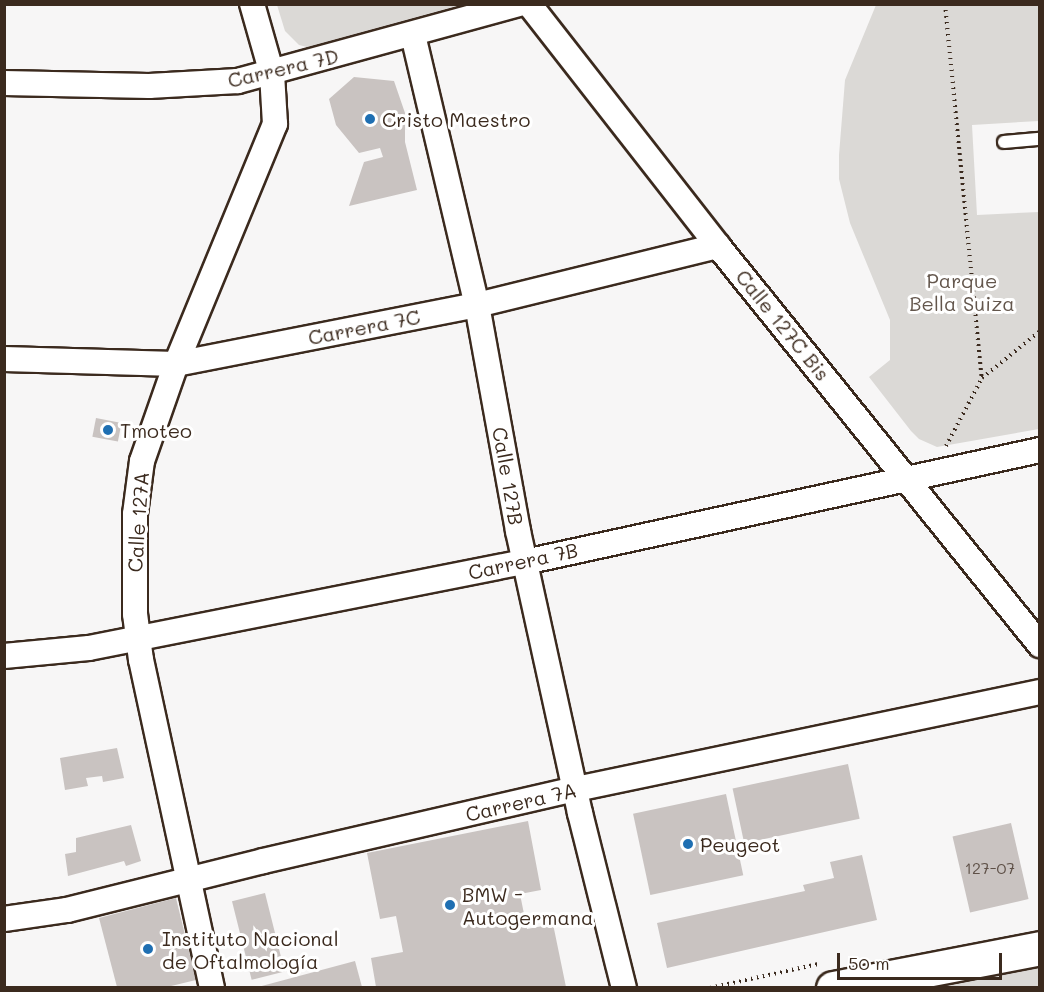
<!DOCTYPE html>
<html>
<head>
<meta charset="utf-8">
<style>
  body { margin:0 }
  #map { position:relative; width:1044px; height:992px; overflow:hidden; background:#f7f6f6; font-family:Mali,sans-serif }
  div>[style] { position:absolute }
  .green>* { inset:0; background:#dbd9d6 }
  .building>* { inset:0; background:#c9c3c1; transform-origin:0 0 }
  .path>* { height:4px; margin-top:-2px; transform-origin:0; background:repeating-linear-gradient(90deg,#3b2a1e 0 1.5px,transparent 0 6px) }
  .roads { filter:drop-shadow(2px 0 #3b2a1e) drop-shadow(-2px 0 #3b2a1e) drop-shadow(0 2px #3b2a1e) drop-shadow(0 -2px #3b2a1e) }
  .service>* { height:12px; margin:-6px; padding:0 6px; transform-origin:6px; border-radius:6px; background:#fff }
  .minor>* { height:24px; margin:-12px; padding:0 12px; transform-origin:12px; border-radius:12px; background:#fff }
  .primary>* { height:33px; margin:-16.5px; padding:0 16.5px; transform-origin:16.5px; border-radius:16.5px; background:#fff }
  .dots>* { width:16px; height:16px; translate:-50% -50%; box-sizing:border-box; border:3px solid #fff; border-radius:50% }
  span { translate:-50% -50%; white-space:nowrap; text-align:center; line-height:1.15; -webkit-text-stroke:6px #fff; paint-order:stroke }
  .number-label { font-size:16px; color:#5e5047 }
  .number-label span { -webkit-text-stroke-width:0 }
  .street-label { font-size:20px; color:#3b2a1e }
  .poi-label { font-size:20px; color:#3b2a1e }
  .left { translate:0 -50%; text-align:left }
  .park-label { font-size:20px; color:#63564c }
  .frame { position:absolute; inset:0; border:6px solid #3b2a1e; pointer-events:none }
  .scale { position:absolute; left:837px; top:953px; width:165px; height:27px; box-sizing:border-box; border:3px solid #3b2a1e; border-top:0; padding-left:8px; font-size:18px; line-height:21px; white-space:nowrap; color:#3b2a1e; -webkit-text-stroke:4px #fff; paint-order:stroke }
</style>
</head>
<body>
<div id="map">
  <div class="green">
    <div style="clip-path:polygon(277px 5px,277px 4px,460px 5px,307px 47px,299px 45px,285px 31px)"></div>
    <div style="clip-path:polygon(876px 5px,1039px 5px,1039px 121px,972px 125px,977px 215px,1039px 212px,1039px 429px,937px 447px,919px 439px,911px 431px,869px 377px,890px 360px,890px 320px,850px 223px,839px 179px,839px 155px,845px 80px)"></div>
    <div style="clip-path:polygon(1039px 968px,1039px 987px,935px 987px)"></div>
  </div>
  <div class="building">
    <div style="clip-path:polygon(354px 77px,394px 81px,405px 113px,405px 142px,417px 190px,349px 206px,364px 162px,383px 157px,380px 148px,359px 153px,336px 125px,329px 99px)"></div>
    <div style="left:96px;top:418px;width:26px;height:19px;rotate:11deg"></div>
    <div style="clip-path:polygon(117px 748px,124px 778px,103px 782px,102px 776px,86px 778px,88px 786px,65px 790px,60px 758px)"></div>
    <div style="left:848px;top:764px;width:56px;height:118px;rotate:78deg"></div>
    <div style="left:726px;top:794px;width:83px;height:95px;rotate:78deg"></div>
    <div style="clip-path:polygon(528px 821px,541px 890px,520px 894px,527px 929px,553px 924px,566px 987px,376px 987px,371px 958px,403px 952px,396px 916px,380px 919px,367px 853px)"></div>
    <div style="left:1011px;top:823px;width:78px;height:60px;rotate:77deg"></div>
    <div style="clip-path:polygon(131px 825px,141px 861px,126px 866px,124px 861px,68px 876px,65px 854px,76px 852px,76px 838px)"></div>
    <div style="clip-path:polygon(862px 855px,877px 920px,667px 968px,657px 923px,805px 891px,803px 885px,834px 878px,830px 862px)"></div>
    <div style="left:265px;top:893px;width:81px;height:34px;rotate:76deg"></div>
    <div style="clip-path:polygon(176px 898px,196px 980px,167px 987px,117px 987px,99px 918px)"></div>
    <div style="clip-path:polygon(355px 961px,362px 987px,258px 987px)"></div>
  </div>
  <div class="path">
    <div style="left:945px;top:4px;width:376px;rotate:84.4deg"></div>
    <div style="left:946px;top:446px;width:77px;rotate:-62.1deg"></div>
    <div style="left:982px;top:378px;width:75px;rotate:-39deg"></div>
    <div style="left:710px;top:988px;width:111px;rotate:-12.5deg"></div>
  </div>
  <div class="roads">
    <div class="service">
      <div style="left:1004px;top:142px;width:36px;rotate:-5deg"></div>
    </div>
    <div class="minor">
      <div style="left:529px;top:4px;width:307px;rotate:52deg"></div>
      <div style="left:718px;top:246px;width:513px;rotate:51.1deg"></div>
      <div style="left:413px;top:35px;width:277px;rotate:76.7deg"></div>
      <div style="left:477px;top:305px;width:230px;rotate:79.7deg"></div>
      <div style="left:518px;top:531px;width:289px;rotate:77.6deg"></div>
      <div style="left:580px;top:813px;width:180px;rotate:75.9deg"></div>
      <div style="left:4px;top:83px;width:145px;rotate:1.2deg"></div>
      <div style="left:149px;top:86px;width:89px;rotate:-3.2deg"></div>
      <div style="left:238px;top:81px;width:291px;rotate:-15.3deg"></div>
      <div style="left:4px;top:359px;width:172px;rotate:1.7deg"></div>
      <div style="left:176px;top:364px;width:307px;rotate:-11.1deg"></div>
      <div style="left:477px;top:305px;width:248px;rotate:-13.8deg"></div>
      <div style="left:4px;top:656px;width:85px;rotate:-5.4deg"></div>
      <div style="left:89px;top:648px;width:444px;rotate:-11.2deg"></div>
      <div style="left:525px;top:562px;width:527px;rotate:-12.27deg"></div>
      <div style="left:4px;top:919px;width:64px;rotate:-8.1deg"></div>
      <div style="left:67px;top:910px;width:202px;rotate:-14deg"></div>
      <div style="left:263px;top:861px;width:321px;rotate:-13deg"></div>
      <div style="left:576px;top:789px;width:474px;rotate:-11.8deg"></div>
      <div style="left:212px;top:988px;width:336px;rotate:-102.2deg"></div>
      <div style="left:141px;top:660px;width:46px;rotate:-97.4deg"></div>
      <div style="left:135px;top:614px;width:100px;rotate:-90deg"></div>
      <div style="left:135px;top:514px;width:53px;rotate:-82.5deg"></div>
      <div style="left:142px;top:461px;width:103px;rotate:-70.7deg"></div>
      <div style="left:176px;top:364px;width:260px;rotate:-67.6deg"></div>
      <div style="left:275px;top:124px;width:50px;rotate:-93.4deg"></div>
      <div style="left:272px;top:74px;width:73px;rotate:-105.9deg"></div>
    </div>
    <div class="primary">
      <div style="left:833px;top:988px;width:211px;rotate:-10.9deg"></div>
    </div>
  </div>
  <div class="dots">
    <div style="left:370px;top:119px;background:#1f6fb2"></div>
    <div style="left:108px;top:430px;background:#1f6fb2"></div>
    <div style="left:688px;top:844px;background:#1f6fb2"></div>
    <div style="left:450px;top:905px;background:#1f6fb2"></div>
    <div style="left:148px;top:949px;background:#1f6fb2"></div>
  </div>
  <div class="number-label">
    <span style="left:990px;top:868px">127-07</span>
  </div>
  <div class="street-label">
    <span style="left:283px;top:68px;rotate:-13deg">Carrera 7D</span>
    <span style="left:783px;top:325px;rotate:51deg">Calle 127C Bis</span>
    <span style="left:364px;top:327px;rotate:-11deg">Carrera 7C</span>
    <span style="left:508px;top:476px;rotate:80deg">Calle 127B</span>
    <span style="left:138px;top:522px;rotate:-86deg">Calle 127A</span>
    <span style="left:523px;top:561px;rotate:-12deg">Carrera 7B</span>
    <span style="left:521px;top:802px;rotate:-13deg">Carrera 7A</span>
  </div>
  <div class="poi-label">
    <span class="left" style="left:382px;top:119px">Cristo Maestro</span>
    <span class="left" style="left:120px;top:430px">Tmoteo</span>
    <span class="left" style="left:700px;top:844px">Peugeot</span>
    <span class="left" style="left:462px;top:906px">BMW -<br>Autogermana</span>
    <span class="left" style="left:162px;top:950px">Instituto Nacional<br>de Oftalmología</span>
  </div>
  <div class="park-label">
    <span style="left:962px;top:292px">Parque<br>Bella Suiza</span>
  </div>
  <div class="frame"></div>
  <div class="scale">50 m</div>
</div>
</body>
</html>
